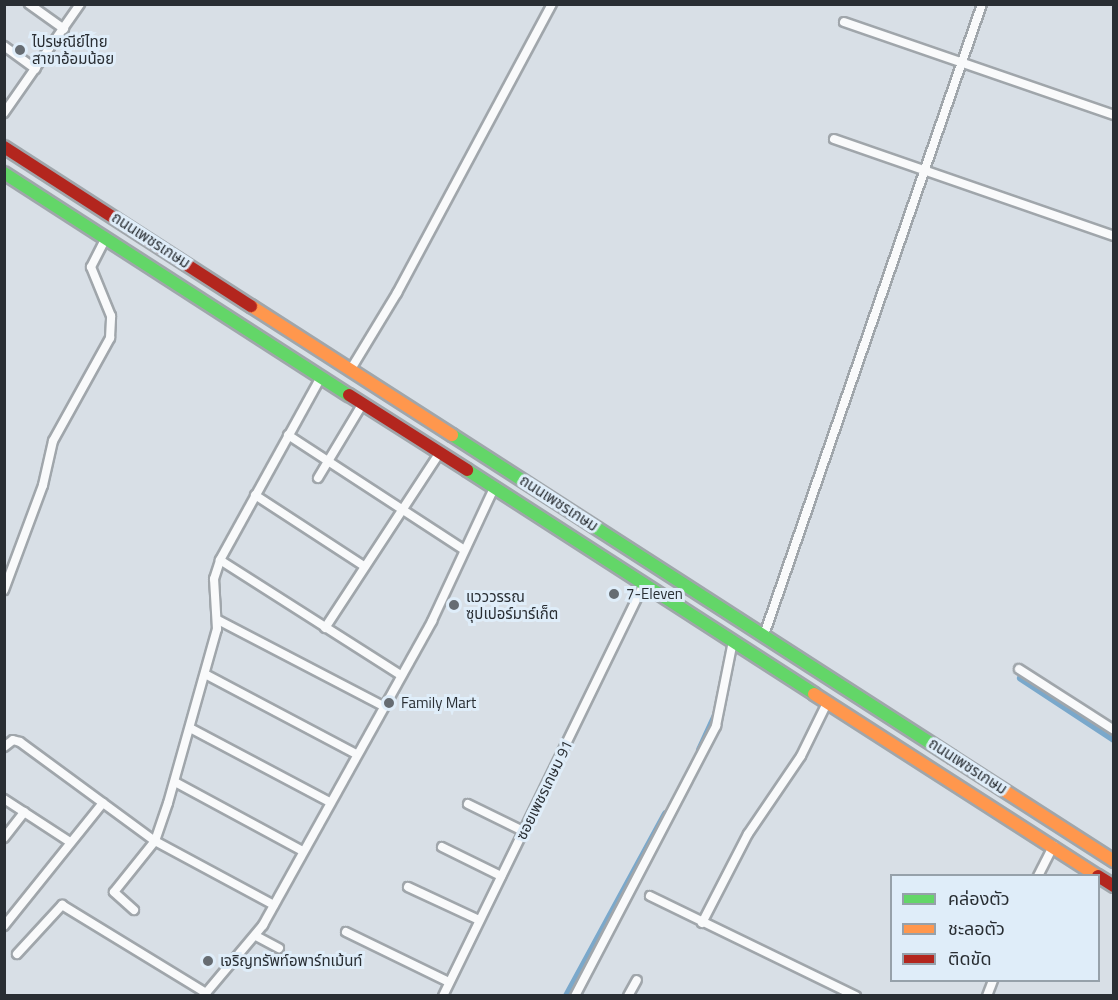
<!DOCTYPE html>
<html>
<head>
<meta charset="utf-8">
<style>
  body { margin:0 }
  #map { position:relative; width:1118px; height:1000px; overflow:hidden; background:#d8dfe6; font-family:"Titillium Web","Noto Sans Thai",sans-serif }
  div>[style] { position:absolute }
  .canal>* { height:8px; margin:-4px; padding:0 4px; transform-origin:4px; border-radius:4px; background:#7aa8cb }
  .roads { filter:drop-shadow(2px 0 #a0a6ab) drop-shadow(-2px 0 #a0a6ab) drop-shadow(0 2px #a0a6ab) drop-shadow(0 -2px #a0a6ab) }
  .street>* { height:8px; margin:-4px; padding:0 4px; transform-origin:4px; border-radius:4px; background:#f9fafb }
  .fast>* { height:12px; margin:-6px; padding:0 6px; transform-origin:6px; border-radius:6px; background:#63d668 }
  .slow>* { height:12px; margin:-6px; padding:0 6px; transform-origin:6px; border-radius:6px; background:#ff974d }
  .jam>* { height:12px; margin:-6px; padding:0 6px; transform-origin:6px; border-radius:6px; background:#b3261e }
  .dots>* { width:16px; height:16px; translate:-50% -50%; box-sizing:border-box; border:3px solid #dfedf9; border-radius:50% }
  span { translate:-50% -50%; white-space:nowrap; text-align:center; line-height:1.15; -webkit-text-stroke:6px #dfedf9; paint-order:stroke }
  .poi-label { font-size:15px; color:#292e33 }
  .left { translate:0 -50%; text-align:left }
  .street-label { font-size:15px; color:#292e33 }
  .frame { position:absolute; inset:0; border:6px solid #292e33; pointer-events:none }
  .legend { position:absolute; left:890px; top:874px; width:210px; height:108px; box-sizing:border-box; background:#dfedf9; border:2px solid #96a1aa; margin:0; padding:8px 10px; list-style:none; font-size:18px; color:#292e33 }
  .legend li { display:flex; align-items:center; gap:12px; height:30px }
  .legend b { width:30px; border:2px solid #96a1aa }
</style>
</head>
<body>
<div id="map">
  <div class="canal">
    <div style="left:1021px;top:678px;width:111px;rotate:33.3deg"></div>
    <div style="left:700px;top:750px;width:41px;rotate:-65.3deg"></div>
    <div style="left:567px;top:996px;width:207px;rotate:-61.5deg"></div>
  </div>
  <div class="roads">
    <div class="street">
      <div style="left:29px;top:4px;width:43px;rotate:35.5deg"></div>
      <div style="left:844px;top:22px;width:286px;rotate:19deg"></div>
      <div style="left:4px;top:46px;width:39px;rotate:36deg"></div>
      <div style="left:4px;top:113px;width:133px;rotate:-55.1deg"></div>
      <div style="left:834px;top:139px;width:296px;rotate:19.1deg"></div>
      <div style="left:351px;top:369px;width:89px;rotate:-58.8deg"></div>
      <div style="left:397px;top:293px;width:328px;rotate:-61.8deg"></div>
      <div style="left:288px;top:435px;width:209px;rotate:33.1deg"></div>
      <div style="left:318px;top:478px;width:87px;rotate:-59deg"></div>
      <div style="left:255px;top:495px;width:130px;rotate:33.1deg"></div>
      <div style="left:220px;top:560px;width:212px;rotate:32.5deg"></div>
      <div style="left:4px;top:590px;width:112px;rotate:-69.6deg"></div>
      <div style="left:43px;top:485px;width:45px;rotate:-77.2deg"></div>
      <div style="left:53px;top:441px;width:118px;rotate:-61deg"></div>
      <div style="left:110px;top:338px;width:22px;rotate:-87deg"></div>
      <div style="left:111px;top:316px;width:53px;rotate:-112.2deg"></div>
      <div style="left:91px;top:267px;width:33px;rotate:-63deg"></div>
      <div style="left:218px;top:620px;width:184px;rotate:27.5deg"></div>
      <div style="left:325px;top:628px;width:210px;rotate:-56.8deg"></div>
      <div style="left:764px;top:635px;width:668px;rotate:-70.94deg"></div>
      <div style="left:1019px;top:669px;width:113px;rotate:32.7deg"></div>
      <div style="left:205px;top:674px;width:171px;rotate:27.9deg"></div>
      <div style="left:190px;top:728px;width:158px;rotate:27.9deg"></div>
      <div style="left:4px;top:747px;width:11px;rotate:-38deg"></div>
      <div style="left:13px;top:740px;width:7px;rotate:16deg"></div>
      <div style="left:20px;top:742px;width:167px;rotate:36.3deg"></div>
      <div style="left:155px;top:841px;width:135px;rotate:28.3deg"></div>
      <div style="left:175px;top:782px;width:143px;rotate:28.4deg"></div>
      <div style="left:4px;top:799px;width:79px;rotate:33.1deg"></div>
      <div style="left:468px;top:804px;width:61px;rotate:26.1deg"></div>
      <div style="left:4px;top:838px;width:33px;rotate:-52deg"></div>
      <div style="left:442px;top:847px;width:66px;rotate:26.2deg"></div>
      <div style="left:1038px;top:876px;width:34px;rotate:-63deg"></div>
      <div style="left:408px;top:887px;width:78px;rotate:24.9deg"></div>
      <div style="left:650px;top:896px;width:229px;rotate:25.9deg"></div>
      <div style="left:134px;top:910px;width:27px;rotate:-138deg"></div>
      <div style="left:114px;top:892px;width:65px;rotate:-51.2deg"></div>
      <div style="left:155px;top:841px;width:40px;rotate:-71.1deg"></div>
      <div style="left:168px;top:803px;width:181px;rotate:-74.3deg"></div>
      <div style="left:217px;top:629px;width:50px;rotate:-93.4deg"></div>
      <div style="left:214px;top:579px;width:20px;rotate:-72deg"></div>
      <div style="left:220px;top:560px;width:209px;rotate:-61.1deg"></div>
      <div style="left:702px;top:923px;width:100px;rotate:-62.7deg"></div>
      <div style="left:748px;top:834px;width:94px;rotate:-55.8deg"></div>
      <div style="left:801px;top:756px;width:61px;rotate:-63.9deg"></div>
      <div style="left:4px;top:926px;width:158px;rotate:-51.2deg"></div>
      <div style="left:346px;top:932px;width:114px;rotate:25.9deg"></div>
      <div style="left:256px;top:936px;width:26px;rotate:28deg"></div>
      <div style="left:17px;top:954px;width:67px;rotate:-47.4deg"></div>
      <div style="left:62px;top:905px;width:169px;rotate:31.4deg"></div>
      <div style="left:206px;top:993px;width:89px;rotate:-50deg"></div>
      <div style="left:263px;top:925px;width:348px;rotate:-60.9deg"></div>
      <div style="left:432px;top:621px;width:147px;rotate:-65deg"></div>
      <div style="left:443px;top:996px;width:458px;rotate:-64deg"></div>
      <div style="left:575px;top:996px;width:305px;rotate:-62.4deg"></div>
      <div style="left:716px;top:726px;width:87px;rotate:-78.7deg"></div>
      <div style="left:628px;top:996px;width:18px;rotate:-61deg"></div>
      <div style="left:987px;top:996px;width:17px;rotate:-69deg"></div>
    </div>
    <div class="fast">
      <div style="left:4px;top:173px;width:410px;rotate:32.8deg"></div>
      <div style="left:452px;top:435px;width:595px;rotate:32.78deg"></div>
      <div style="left:467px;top:470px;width:413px;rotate:32.8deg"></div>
    </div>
    <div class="slow">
      <div style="left:251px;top:306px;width:239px;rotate:32.7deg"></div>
      <div style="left:814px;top:694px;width:336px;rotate:32.7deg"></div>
      <div style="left:952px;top:757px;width:193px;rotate:32.7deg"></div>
    </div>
    <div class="jam">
      <div style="left:4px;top:147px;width:294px;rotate:32.8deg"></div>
      <div style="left:349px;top:395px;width:140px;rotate:32.4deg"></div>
      <div style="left:1098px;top:876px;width:19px;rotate:32deg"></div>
    </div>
  </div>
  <div class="dots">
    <div style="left:20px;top:50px;background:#666c72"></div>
    <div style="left:614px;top:594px;background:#666c72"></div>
    <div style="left:454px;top:605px;background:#666c72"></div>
    <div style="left:389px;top:703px;background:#666c72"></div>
    <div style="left:208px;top:961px;background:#666c72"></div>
  </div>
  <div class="poi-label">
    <span class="left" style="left:32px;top:50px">ไปรษณีย์ไทย<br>สาขาอ้อมน้อย</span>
    <span class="left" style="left:626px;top:594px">7-Eleven</span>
    <span class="left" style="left:466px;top:605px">แวววรรณ<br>ซุปเปอร์มาร์เก็ต</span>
    <span class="left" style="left:401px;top:703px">Family Mart</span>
    <span class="left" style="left:220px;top:961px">เจริญทรัพท์อพาร์ทเม้นท์</span>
  </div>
  <div class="street-label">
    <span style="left:151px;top:240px;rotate:33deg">ถนนเพชรเกษม</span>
    <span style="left:559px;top:503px;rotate:33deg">ถนนเพชรเกษม</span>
    <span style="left:968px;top:766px;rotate:33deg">ถนนเพชรเกษม</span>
    <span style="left:544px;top:790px;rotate:-64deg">ซอยเพชรเกษม 91</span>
  </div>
  <div class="frame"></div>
  <ul class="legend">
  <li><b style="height:8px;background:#63d668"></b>คล่องตัว</li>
  <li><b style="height:8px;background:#ff974d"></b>ชะลอตัว</li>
  <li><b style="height:8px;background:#b3261e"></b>ติดขัด</li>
  </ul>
</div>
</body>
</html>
